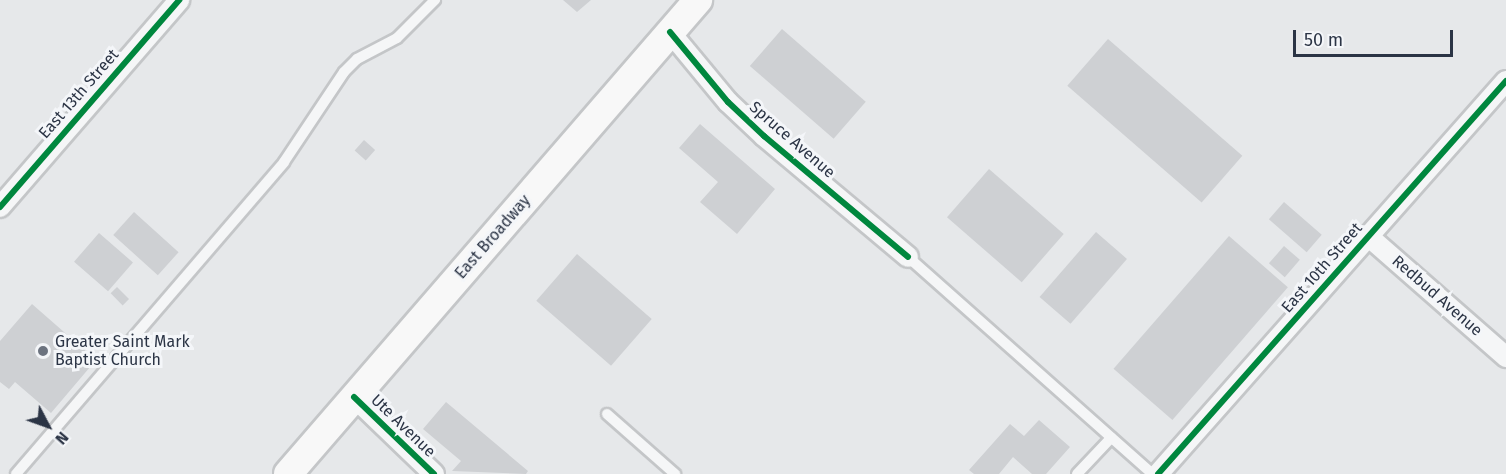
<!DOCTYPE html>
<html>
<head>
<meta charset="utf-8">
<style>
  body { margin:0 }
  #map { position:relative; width:1506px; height:474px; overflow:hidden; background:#e6e8ea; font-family:"Fira Sans",sans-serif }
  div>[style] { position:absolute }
  .building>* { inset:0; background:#ced0d3; transform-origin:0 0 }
  .roads { filter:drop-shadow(2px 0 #c4c6c8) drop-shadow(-2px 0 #c4c6c8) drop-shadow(0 2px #c4c6c8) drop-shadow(0 -2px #c4c6c8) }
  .lane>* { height:10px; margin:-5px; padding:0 5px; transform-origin:5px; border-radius:5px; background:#f5f6f7 }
  .street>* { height:20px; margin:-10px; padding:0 10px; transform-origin:10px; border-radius:10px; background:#f5f6f7 }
  .secondary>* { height:28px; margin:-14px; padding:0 14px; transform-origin:14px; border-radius:14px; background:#f8f8f8 }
  .cycleway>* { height:6px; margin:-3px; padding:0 3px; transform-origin:3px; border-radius:3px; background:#00873e }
  .dots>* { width:16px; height:16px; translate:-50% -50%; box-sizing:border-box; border:3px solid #f4f6f9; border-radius:50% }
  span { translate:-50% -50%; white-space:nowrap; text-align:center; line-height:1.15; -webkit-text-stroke:6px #f4f6f9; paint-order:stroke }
  .street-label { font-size:16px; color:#2b3445 }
  .poi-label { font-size:16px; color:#2b3445 }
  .left { translate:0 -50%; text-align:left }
  .north { position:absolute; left:18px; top:396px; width:60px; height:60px; -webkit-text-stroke:4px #f4f6f9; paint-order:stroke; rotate:131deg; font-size:16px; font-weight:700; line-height:24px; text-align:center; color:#2b3445 }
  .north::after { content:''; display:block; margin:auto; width:21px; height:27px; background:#2b3445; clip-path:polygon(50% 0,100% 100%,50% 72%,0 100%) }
  .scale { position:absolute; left:1293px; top:30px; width:160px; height:27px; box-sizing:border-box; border:3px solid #2b3445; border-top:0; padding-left:8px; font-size:18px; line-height:21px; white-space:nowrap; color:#2b3445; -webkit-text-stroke:4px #f4f6f9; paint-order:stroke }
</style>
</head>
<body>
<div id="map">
  <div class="building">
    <div style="clip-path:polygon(563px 0,591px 0,577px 12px)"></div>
    <div style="left:782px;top:29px;width:111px;height:49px;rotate:41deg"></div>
    <div style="left:1108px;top:39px;width:178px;height:62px;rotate:41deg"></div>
    <div style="clip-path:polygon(700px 124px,775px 189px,737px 234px,700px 202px,718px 182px,679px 148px)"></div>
    <div style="left:364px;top:140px;width:15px;height:14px;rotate:42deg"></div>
    <div style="left:989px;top:169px;width:99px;height:64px;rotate:41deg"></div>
    <div style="left:1284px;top:202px;width:50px;height:23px;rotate:41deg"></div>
    <div style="left:134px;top:212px;width:60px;height:31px;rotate:42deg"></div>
    <div style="left:1096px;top:232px;width:41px;height:86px;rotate:41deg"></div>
    <div style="left:99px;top:233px;width:45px;height:38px;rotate:41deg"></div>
    <div style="left:1229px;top:236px;width:78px;height:176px;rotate:41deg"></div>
    <div style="left:1284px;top:246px;width:21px;height:23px;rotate:41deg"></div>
    <div style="left:577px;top:254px;width:99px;height:62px;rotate:41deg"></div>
    <div style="left:117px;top:287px;width:17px;height:9px;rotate:45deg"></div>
    <div style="clip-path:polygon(32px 304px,96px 360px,51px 413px,15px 382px,9px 389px,0 382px,0 341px)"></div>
    <div style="clip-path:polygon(446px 402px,528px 471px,526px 474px,452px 471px,461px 461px,423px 429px)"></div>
    <div style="clip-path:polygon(1039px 420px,1070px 447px,1046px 474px,1032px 474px,1013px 457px,999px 474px,974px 474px,969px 470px,1010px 424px,1024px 436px)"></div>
  </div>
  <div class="roads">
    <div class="lane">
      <div style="left:908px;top:257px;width:327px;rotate:41.6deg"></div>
      <div style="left:607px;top:414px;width:91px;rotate:41.4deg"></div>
      <div style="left:16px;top:474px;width:411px;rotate:-49.3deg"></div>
      <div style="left:284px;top:162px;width:108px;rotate:-56.3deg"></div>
      <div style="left:344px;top:72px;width:18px;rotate:-45deg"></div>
      <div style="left:357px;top:59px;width:45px;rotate:-27.7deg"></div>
      <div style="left:397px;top:38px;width:54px;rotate:-45deg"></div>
      <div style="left:1077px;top:474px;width:50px;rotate:-46.6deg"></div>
    </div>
    <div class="street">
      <div style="left:670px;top:32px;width:91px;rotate:50.4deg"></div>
      <div style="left:728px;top:102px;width:50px;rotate:43.4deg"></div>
      <div style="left:764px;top:136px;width:188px;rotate:40deg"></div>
      <div style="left:0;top:207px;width:274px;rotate:-49.1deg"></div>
      <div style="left:1368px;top:236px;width:184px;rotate:41.2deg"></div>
      <div style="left:354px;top:397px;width:111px;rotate:43.9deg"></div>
      <div style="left:1158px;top:474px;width:525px;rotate:-48.48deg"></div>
    </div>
    <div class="secondary">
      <div style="left:288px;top:474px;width:627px;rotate:-49.14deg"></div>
    </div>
  </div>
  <div class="cycleway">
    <div style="left:670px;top:32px;width:91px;rotate:50.4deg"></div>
    <div style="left:728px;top:102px;width:50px;rotate:43.4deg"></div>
    <div style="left:764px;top:136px;width:188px;rotate:40deg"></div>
    <div style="left:0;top:207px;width:274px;rotate:-49.1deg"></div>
    <div style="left:354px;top:397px;width:111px;rotate:43.9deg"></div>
    <div style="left:1158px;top:474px;width:525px;rotate:-48.48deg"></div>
  </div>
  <div class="dots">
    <div style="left:43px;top:351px;background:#6c737f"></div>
  </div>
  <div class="street-label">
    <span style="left:79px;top:94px;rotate:-49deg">East 13th Street</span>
    <span style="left:792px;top:140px;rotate:41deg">Spruce Avenue</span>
    <span style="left:493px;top:237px;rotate:-49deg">East Broadway</span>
    <span style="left:1322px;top:268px;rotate:-49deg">East 10th Street</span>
    <span style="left:1437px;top:296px;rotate:41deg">Redbud Avenue</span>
    <span style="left:403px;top:426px;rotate:44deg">Ute Avenue</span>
  </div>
  <div class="poi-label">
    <span class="left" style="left:55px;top:351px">Greater Saint Mark<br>Baptist Church</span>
  </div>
  <div class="north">N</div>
  <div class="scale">50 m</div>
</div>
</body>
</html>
